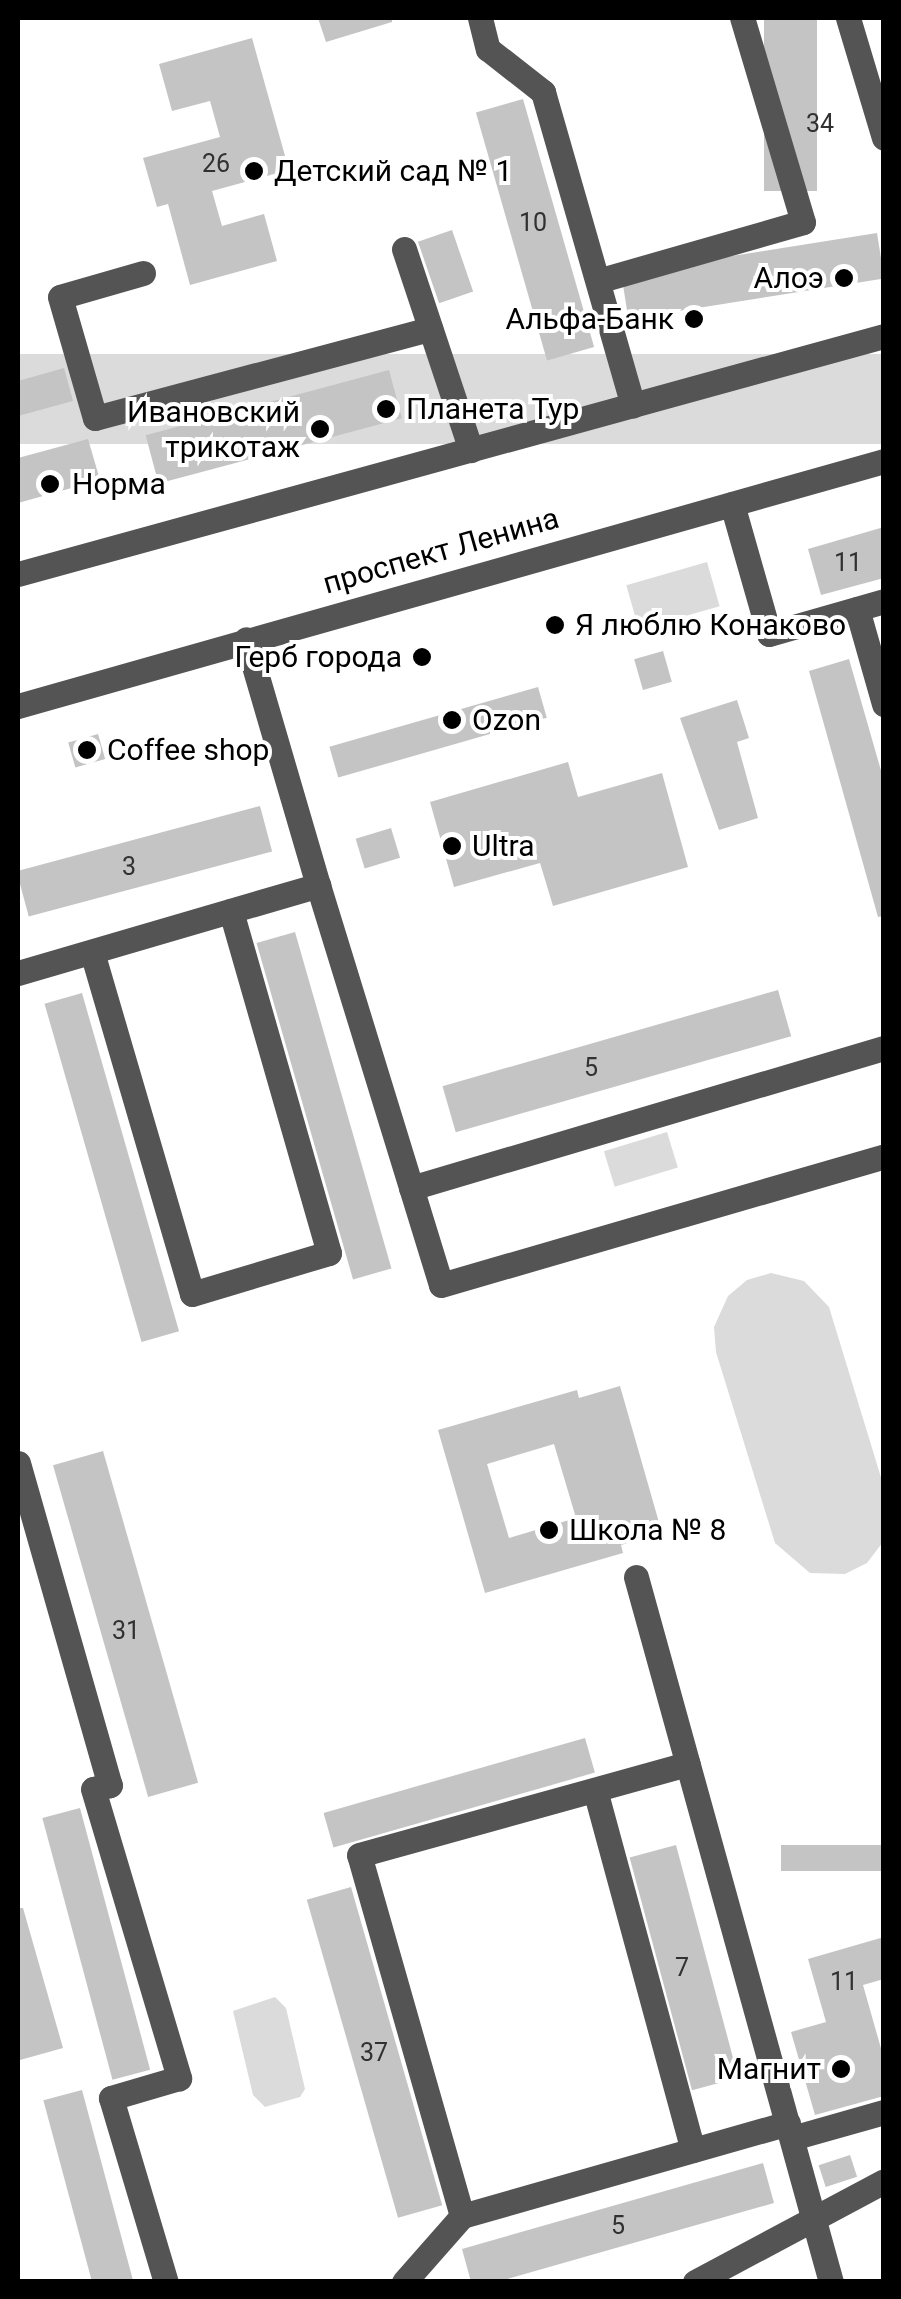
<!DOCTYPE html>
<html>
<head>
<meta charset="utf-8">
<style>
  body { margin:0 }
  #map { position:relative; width:901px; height:2299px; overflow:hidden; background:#fff; font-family:Roboto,sans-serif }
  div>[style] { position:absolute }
  .green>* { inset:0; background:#dbdbdb; transform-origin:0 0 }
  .building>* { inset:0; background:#c4c4c4; transform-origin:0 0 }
  .minor>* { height:25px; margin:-12.5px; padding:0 12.5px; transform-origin:12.5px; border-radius:12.5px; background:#545454 }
  .dots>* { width:28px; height:28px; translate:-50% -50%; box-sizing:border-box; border:5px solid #fff; border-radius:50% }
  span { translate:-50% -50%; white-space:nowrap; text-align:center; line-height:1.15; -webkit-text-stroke:8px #fff; paint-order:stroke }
  .number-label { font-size:25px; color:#313131 }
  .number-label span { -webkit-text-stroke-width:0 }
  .poi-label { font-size:30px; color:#000 }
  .left { translate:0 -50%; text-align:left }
  .right { translate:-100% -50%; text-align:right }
  .street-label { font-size:30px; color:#000 }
  .frame { position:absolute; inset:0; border:20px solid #000; pointer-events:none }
</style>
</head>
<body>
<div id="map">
  <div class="green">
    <div style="left:883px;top:354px;width:90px;height:897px;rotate:90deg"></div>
    <div style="left:707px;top:562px;width:46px;height:84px;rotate:74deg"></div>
    <div style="left:667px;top:1132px;width:37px;height:66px;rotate:73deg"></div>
    <div style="clip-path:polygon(771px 1273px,804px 1281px,829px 1307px,883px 1484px,883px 1542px,867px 1563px,845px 1574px,810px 1573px,775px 1543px,716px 1352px,714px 1327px,728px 1296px,747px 1280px)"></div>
    <div style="clip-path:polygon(275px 1997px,286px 2008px,305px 2089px,300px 2097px,265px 2107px,253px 2095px,233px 2011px)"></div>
  </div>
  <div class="building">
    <div style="clip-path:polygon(318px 18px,392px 18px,392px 22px,326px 42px)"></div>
    <div style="left:764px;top:18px;width:53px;height:173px"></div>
    <div style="clip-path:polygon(252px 38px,289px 170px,212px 191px,222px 226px,264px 214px,277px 261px,190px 285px,168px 204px,157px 207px,143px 158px,220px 137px,210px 101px,172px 111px,159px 64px)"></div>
    <div style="left:523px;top:99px;width:258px;height:49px;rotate:74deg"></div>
    <div style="left:452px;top:230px;width:65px;height:36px;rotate:71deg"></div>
    <div style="left:877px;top:233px;width:46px;height:259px;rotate:81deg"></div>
    <div style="clip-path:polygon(64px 368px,73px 401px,18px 416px,18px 381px)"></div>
    <div style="left:389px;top:370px;width:50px;height:252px;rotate:75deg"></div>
    <div style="clip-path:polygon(88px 439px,100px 480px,18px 503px,18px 458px)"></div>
    <div style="clip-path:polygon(884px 527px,884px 578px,821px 595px,808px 549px)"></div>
    <div style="left:663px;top:651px;width:32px;height:30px;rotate:74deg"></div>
    <div style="clip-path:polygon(849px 659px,884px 781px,884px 916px,878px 917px,809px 671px)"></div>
    <div style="left:538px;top:687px;width:32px;height:217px;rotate:74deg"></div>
    <div style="clip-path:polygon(737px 700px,749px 738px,737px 742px,758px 818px,719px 830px,680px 718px)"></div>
    <div style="left:98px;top:734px;width:26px;height:31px;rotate:74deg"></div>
    <div style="clip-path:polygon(568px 762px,578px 797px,662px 773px,688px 867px,553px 906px,540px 863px,454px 887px,430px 802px)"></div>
    <div style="left:260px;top:806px;width:47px;height:252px;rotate:75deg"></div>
    <div style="left:391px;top:828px;width:31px;height:37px;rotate:73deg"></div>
    <div style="left:295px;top:932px;width:350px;height:40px;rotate:74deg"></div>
    <div style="left:778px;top:990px;width:48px;height:349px;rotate:74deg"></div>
    <div style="left:82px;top:993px;width:352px;height:39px;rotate:74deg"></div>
    <div style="clip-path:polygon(evenodd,620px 1386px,662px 1533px,621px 1545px,623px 1553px,485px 1593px,438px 1430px,577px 1390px,579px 1398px,620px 1386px,554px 1444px,576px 1518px,509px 1538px,487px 1464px,554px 1444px)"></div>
    <div style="left:103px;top:1451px;width:345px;height:52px;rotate:74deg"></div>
    <div style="left:585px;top:1738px;width:36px;height:272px;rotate:74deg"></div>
    <div style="left:80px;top:1808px;width:271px;height:39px;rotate:75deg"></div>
    <div style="left:676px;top:1845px;width:241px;height:48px;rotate:75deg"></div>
    <div style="left:884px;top:1845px;width:26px;height:103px;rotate:90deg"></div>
    <div style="left:351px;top:1887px;width:331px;height:46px;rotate:74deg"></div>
    <div style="clip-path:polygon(18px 1908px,23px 1908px,63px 2048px,20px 2060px)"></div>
    <div style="clip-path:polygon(884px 1937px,884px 1979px,863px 1985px,884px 2059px,884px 2096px,815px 2115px,791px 2032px,826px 2022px,808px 1959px)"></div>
    <div style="left:82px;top:2090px;width:199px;height:40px;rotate:75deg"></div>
    <div style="left:850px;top:2155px;width:23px;height:33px;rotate:72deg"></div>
    <div style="clip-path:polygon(763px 2163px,774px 2203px,497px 2282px,471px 2282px,462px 2249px)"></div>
  </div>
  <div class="minor">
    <div style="left:480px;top:18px;width:32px;rotate:76deg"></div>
    <div style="left:488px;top:49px;width:70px;rotate:38deg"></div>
    <div style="left:543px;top:92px;width:326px;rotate:74deg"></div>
    <div style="left:848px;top:18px;width:125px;rotate:73.3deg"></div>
    <div style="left:404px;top:249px;width:212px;rotate:71.6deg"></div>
    <div style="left:143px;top:273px;width:86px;rotate:163.9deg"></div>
    <div style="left:60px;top:297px;width:126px;rotate:73.9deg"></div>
    <div style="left:95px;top:418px;width:347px;rotate:-14.9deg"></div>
    <div style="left:601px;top:280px;width:210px;rotate:-16deg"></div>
    <div style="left:803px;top:222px;width:213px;rotate:-106.6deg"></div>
    <div style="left:732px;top:504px;width:135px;rotate:74.1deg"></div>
    <div style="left:769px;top:634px;width:120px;rotate:-16deg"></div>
    <div style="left:18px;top:574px;width:898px;rotate:-15.37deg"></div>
    <div style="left:857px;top:609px;width:99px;rotate:74.1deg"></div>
    <div style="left:18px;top:706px;width:900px;rotate:-15.8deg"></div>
    <div style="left:318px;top:885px;width:418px;rotate:72.9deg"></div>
    <div style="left:441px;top:1285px;width:461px;rotate:-16.2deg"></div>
    <div style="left:92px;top:952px;width:356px;rotate:73.7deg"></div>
    <div style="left:192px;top:1294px;width:143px;rotate:-16.7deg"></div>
    <div style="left:329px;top:1253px;width:356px;rotate:-106deg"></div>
    <div style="left:18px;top:973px;width:313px;rotate:-16.3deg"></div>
    <div style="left:318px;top:885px;width:256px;rotate:-106.3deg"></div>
    <div style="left:411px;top:1188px;width:493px;rotate:-16.5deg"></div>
    <div style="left:18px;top:1463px;width:335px;rotate:74.1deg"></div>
    <div style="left:110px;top:1785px;width:17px;rotate:167deg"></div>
    <div style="left:93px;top:1789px;width:302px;rotate:73.4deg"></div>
    <div style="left:179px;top:2078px;width:71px;rotate:163.6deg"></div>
    <div style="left:111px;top:2098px;width:192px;rotate:73.4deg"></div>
    <div style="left:636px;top:1577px;width:731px;rotate:74.54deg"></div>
    <div style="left:595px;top:1790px;width:373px;rotate:74.8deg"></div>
    <div style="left:792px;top:2138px;width:96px;rotate:-15.8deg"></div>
    <div style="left:462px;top:2216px;width:375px;rotate:-105.9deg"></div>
    <div style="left:359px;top:1855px;width:341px;rotate:-15.5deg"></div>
    <div style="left:404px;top:2282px;width:88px;rotate:-48.7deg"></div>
    <div style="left:462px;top:2216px;width:339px;rotate:-15.9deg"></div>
    <div style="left:695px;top:2282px;width:214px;rotate:-28.1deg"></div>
  </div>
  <div class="dots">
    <div style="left:254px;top:171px;background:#000"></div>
    <div style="left:844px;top:278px;background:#000"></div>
    <div style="left:694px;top:319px;background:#000"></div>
    <div style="left:386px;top:409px;background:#000"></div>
    <div style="left:320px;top:429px;background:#000"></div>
    <div style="left:50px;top:484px;background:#000"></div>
    <div style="left:555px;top:625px;background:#000"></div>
    <div style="left:422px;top:657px;background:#000"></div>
    <div style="left:452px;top:720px;background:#000"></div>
    <div style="left:87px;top:750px;background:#000"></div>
    <div style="left:452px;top:846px;background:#000"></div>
    <div style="left:549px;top:1530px;background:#000"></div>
    <div style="left:841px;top:2069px;background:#000"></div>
  </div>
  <div class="number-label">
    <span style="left:820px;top:124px">34</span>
    <span style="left:216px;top:164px">26</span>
    <span style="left:533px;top:223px">10</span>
    <span style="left:848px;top:563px">11</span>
    <span style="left:129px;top:867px">3</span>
    <span style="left:591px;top:1068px">5</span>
    <span style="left:126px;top:1631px">31</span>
    <span style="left:682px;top:1968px">7</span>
    <span style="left:844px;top:1982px">11</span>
    <span style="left:374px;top:2053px">37</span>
    <span style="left:618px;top:2226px">5</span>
  </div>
  <div class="poi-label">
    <span class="left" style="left:274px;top:171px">Детский сад № 1</span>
    <span class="right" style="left:824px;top:278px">Алоэ</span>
    <span class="right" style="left:674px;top:319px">Альфа-Банк</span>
    <span class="left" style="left:406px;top:409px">Планета Тур</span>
    <span class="right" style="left:300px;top:429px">Ивановский<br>трикотаж</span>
    <span class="left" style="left:72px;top:484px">Норма</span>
    <span class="left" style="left:575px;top:625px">Я люблю Конаково</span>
    <span class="right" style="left:402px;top:657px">Герб города</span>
    <span class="left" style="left:472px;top:720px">Ozon</span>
    <span class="left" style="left:107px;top:750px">Coffee shop</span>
    <span class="left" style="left:472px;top:846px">Ultra</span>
    <span class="left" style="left:569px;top:1530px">Школа № 8</span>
    <span class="right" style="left:821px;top:2069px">Магнит</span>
  </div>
  <div class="street-label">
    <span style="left:441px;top:551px;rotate:-16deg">проспект Ленина</span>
  </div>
  <div class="frame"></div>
</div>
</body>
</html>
